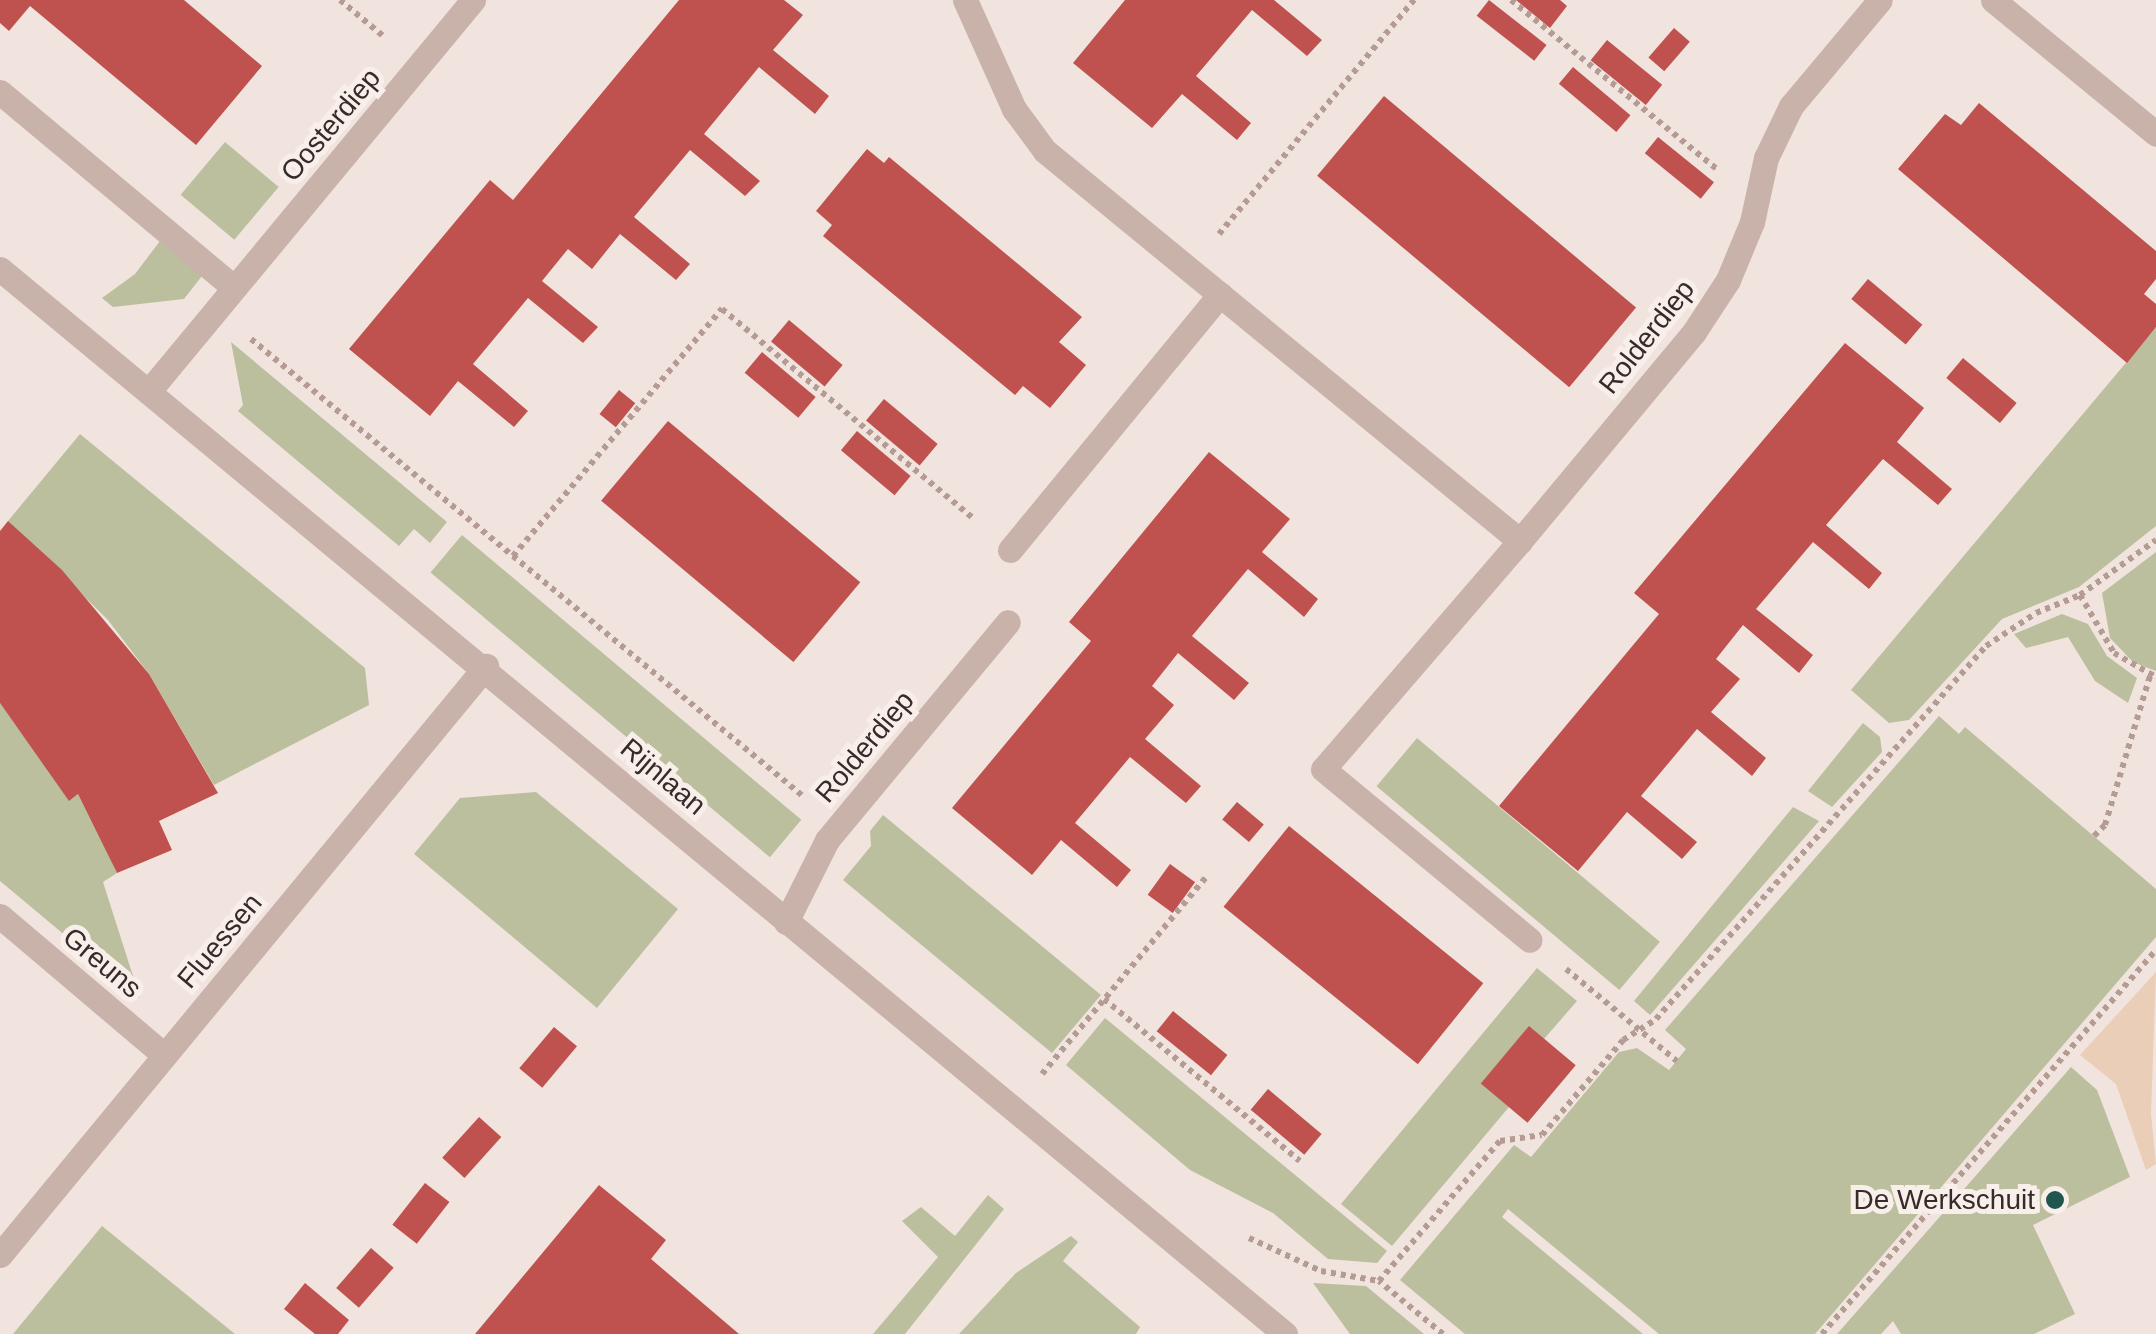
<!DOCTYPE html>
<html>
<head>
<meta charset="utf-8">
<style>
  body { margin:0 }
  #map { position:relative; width:2156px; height:1334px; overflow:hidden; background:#f1e4de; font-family:Arial,sans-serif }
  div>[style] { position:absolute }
  .green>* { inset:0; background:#bbbf9e; transform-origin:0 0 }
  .sand>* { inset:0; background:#eaceb7 }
  .building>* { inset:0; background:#bf524e; transform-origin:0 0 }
  .path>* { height:6px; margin-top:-3px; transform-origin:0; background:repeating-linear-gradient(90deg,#b49c94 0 5px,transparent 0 10px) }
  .minor>* { height:25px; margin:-12.5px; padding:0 12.5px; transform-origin:12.5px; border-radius:12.5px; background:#c9b2aa }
  .dots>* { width:28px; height:28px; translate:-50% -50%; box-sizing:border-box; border:5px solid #f9efea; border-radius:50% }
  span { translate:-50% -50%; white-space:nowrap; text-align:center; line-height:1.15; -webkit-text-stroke:10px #f9efea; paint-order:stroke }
  .street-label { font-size:28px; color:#372b29 }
  .poi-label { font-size:28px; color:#372b29 }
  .right { translate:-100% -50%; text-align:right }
</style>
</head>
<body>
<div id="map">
  <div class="green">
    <div style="left:225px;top:142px;width:70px;height:69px;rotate:40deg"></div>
    <div style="clip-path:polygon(160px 241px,202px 276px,184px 299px,113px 307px,102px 298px,135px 274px)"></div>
    <div style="clip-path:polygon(2156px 327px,2156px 526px,2079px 587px,2002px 619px,1909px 720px,1889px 723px,1851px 690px)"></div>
    <div style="clip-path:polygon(231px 342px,447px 522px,430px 543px,414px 529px,399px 546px,238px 411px,243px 405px)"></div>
    <div style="clip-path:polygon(80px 434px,365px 668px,369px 705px,214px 785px,149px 674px,108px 620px,8px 521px)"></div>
    <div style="left:462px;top:535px;width:443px;height:49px;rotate:40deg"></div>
    <div style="clip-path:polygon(2156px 552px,2156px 671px,2133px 662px,2110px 638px,2102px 593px)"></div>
    <div style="clip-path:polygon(2062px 614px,2088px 624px,2107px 656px,2137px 678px,2128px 703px,2095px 681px,2068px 637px,2026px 648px,2014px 634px)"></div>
    <div style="clip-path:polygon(0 703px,70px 800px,78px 794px,104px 845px,117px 873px,103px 882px,140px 998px,0 881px)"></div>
    <div style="clip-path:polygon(1939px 716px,1959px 734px,1965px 727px,2156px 889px,2156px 937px,1815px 1334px,1659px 1334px,1508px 1209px,1502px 1217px,1643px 1334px,1465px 1334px,1400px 1280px,1514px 1145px,1531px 1157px,1619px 1052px,1637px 1048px,1669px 1070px,1686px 1049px,1665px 1030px)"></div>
    <div style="clip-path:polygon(1863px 723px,1880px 737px,1882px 752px,1832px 807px,1808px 791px)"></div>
    <div style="left:1417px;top:738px;width:317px;height:63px;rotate:40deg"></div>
    <div style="clip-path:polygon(536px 792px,678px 909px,597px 1008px,414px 854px,460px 798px)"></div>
    <div style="clip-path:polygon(1793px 807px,1819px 821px,1650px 1015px,1634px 1001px)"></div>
    <div style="clip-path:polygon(883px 815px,1101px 995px,1052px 1053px,843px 880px,871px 846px,870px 831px)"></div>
    <div style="clip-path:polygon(1537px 968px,1577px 1001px,1544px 1039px,1529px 1027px,1482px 1083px,1509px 1107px,1392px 1246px,1341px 1204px)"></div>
    <div style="clip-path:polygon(1105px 1018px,1387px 1251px,1377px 1263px,1328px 1259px,1273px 1213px,1190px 1170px,1066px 1065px)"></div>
    <div style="clip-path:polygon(2071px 1067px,2097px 1090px,2130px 1177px,2033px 1225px,2075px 1314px,2034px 1334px,1901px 1334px,1893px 1321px,1881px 1334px,1837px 1334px)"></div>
    <div style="clip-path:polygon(988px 1195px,1004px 1209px,905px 1334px,873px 1334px,938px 1257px,902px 1221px,921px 1207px,955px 1236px)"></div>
    <div style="clip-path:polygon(102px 1226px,235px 1334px,13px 1334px)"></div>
    <div style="clip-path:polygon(1071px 1236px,1078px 1242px,1063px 1261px,1140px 1327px,1136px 1334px,959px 1334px,1016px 1273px)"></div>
    <div style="clip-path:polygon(1313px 1283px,1366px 1286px,1424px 1334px,1350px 1334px)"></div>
  </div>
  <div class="sand">
    <div style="clip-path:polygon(2156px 972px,2151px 1114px,2156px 1164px,2146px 1170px,2116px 1084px,2080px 1055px)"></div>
  </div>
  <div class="building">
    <div style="clip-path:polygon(0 0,184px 0,262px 66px,196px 145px,30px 6px,9px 31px,0 23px)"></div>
    <div style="clip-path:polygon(679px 0,784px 0,803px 15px,773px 50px,829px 96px,815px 114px,759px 67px,704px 134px,760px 181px,745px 196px,690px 150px,634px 217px,690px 264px,676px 280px,620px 234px,592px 269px,568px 249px,542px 281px,598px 327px,583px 343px,528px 298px,473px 364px,528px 411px,514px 427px,458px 381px,430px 416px,349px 349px,490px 180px,513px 200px)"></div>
    <div style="clip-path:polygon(1125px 0,1274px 0,1322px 40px,1307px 56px,1252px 10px,1196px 76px,1251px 123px,1237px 140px,1182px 94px,1152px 128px,1073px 63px)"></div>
    <div style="left:1489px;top:0;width:73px;height:20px;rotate:38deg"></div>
    <div style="clip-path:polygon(1516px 0,1560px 0,1567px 6px,1550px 28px)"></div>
    <div style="left:1674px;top:28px;width:21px;height:39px;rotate:41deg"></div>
    <div style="left:1607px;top:40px;width:71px;height:26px;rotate:39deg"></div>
    <div style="left:1573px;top:67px;width:75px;height:22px;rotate:40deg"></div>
    <div style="left:1384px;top:96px;width:329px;height:104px;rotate:40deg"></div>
    <div style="clip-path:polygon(1979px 103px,2156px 251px,2156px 279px,2144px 294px,2156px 304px,2156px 327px,2127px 363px,1898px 169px,1945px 114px,1961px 125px)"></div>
    <div style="left:1658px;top:137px;width:72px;height:21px;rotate:39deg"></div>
    <div style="clip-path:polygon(867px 149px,884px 163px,889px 157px,1082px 317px,1059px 342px,1086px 365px,1050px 408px,1023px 386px,1015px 395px,823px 236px,832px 225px,816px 211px)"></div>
    <div style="left:1868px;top:279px;width:71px;height:26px;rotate:40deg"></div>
    <div style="left:789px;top:320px;width:70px;height:28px;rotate:40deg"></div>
    <div style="clip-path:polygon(1845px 343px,1924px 408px,1897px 442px,1952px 489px,1938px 505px,1883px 459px,1826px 525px,1882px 573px,1869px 589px,1813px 542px,1756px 609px,1813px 655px,1799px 673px,1743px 625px,1716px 659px,1740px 679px,1711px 712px,1766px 758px,1752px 776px,1697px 729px,1641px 796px,1697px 842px,1682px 859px,1627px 812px,1578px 871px,1499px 806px,1659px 614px,1634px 593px)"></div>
    <div style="left:762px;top:352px;width:70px;height:27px;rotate:40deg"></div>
    <div style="left:1963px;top:358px;width:70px;height:26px;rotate:40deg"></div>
    <div style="left:619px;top:390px;width:21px;height:31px;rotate:39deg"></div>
    <div style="left:884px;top:399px;width:70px;height:28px;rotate:40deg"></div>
    <div style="left:668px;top:421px;width:251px;height:104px;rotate:40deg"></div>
    <div style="left:857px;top:431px;width:70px;height:25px;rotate:40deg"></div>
    <div style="clip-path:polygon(1209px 452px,1290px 519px,1262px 552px,1318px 599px,1304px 617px,1248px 569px,1192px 636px,1249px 683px,1234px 700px,1178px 653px,1152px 686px,1174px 705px,1145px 739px,1201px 786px,1186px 803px,1130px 757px,1075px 823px,1131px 870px,1117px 887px,1061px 840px,1032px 875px,952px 808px,1091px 641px,1069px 622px)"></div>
    <div style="clip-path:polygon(8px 521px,62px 570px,149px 674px,218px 793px,159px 821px,172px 850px,117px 873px,78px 794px,69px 801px,0 703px,0 531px)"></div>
    <div style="left:1237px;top:802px;width:35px;height:23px;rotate:40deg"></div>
    <div style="left:1289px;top:826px;width:250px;height:104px;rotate:39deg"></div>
    <div style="left:1170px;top:864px;width:31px;height:38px;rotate:36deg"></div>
    <div style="left:1173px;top:1011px;width:70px;height:26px;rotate:39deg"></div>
    <div style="left:1529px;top:1026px;width:61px;height:75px;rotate:40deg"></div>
    <div style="left:554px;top:1027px;width:30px;height:54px;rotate:40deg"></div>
    <div style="left:1268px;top:1089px;width:70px;height:27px;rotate:40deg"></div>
    <div style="left:479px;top:1117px;width:30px;height:55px;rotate:42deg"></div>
    <div style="left:425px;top:1183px;width:31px;height:53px;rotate:38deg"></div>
    <div style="clip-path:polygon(599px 1185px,666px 1240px,651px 1259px,739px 1334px,475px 1334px)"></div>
    <div style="left:371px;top:1248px;width:30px;height:53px;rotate:41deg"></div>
    <div style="clip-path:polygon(305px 1283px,349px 1320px,338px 1334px,315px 1334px,284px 1309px)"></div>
  </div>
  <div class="path">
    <div style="left:340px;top:0;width:56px;rotate:39.9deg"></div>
    <div style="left:1511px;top:0;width:266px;rotate:39.4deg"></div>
    <div style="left:1219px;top:234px;width:305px;rotate:-50.2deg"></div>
    <div style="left:251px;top:339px;width:718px;rotate:39.63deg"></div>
    <div style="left:513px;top:556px;width:324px;rotate:-49.8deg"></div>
    <div style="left:722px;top:309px;width:329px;rotate:39.8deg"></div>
    <div style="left:2080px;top:595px;width:67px;rotate:59.6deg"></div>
    <div style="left:2114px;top:653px;width:48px;rotate:29.7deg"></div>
    <div style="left:2094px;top:836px;width:16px;rotate:-45deg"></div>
    <div style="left:2105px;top:825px;width:156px;rotate:-73.2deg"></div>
    <div style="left:1566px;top:969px;width:144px;rotate:39.7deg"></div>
    <div style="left:1104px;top:999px;width:254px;rotate:39.6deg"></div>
    <div style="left:1042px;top:1074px;width:258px;rotate:-50.2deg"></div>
    <div style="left:1249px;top:1238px;width:79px;rotate:24.6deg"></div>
    <div style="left:1321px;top:1271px;width:59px;rotate:9.8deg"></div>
    <div style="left:1443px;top:1334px;width:83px;rotate:-140.4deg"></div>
    <div style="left:1379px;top:1281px;width:185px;rotate:-49.2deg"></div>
    <div style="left:1500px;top:1141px;width:42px;rotate:-8.1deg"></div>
    <div style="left:1542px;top:1135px;width:125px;rotate:-49.5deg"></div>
    <div style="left:1623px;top:1040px;width:39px;rotate:-32deg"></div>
    <div style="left:1656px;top:1019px;width:498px;rotate:-48.5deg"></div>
    <div style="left:1986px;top:646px;width:60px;rotate:-33.4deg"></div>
    <div style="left:2036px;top:613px;width:48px;rotate:-22.2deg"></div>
    <div style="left:2080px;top:595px;width:94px;rotate:-35.9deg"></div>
    <div style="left:1822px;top:1334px;width:509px;rotate:-48.98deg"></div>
  </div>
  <div class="minor">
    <div style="left:965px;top:0;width:120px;rotate:65.8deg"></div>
    <div style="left:1014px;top:109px;width:52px;rotate:53.6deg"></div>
    <div style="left:1045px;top:151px;width:615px;rotate:39.39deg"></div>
    <div style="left:1520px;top:541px;width:272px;rotate:-50.2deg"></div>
    <div style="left:1694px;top:332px;width:62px;rotate:-56.8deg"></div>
    <div style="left:1728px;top:280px;width:63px;rotate:-67.5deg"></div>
    <div style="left:1752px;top:222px;width:66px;rotate:-77.7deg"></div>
    <div style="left:1766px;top:158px;width:58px;rotate:-64.3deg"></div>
    <div style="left:1791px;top:106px;width:138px;rotate:-50deg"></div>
    <div style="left:1993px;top:0;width:211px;rotate:39.4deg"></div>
    <div style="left:0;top:92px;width:305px;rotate:39.9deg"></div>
    <div style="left:0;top:269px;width:1669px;rotate:39.65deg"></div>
    <div style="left:149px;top:391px;width:508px;rotate:-50.35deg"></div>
    <div style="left:1520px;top:541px;width:301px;rotate:130.8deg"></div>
    <div style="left:1323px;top:769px;width:268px;rotate:39.6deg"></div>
    <div style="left:1010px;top:550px;width:331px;rotate:-50.6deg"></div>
    <div style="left:0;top:916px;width:215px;rotate:40.3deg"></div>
    <div style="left:786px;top:922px;width:92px;rotate:-63.4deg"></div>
    <div style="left:827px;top:840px;width:283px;rotate:-50.3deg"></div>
    <div style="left:0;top:1255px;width:764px;rotate:-50.47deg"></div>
  </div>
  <div class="dots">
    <div style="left:2055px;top:1200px;background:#21564e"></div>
  </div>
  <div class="street-label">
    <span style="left:331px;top:125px;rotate:-50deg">Oosterdiep</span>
    <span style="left:1647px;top:337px;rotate:-52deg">Rolderdiep</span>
    <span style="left:865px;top:747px;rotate:-50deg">Rolderdiep</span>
    <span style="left:663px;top:777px;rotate:40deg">Rijnlaan</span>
    <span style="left:220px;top:941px;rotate:-50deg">Fluessen</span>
    <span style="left:102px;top:963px;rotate:40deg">Greuns</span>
  </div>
  <div class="poi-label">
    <span class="right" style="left:2035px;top:1200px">De Werkschuit</span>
  </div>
</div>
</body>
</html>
